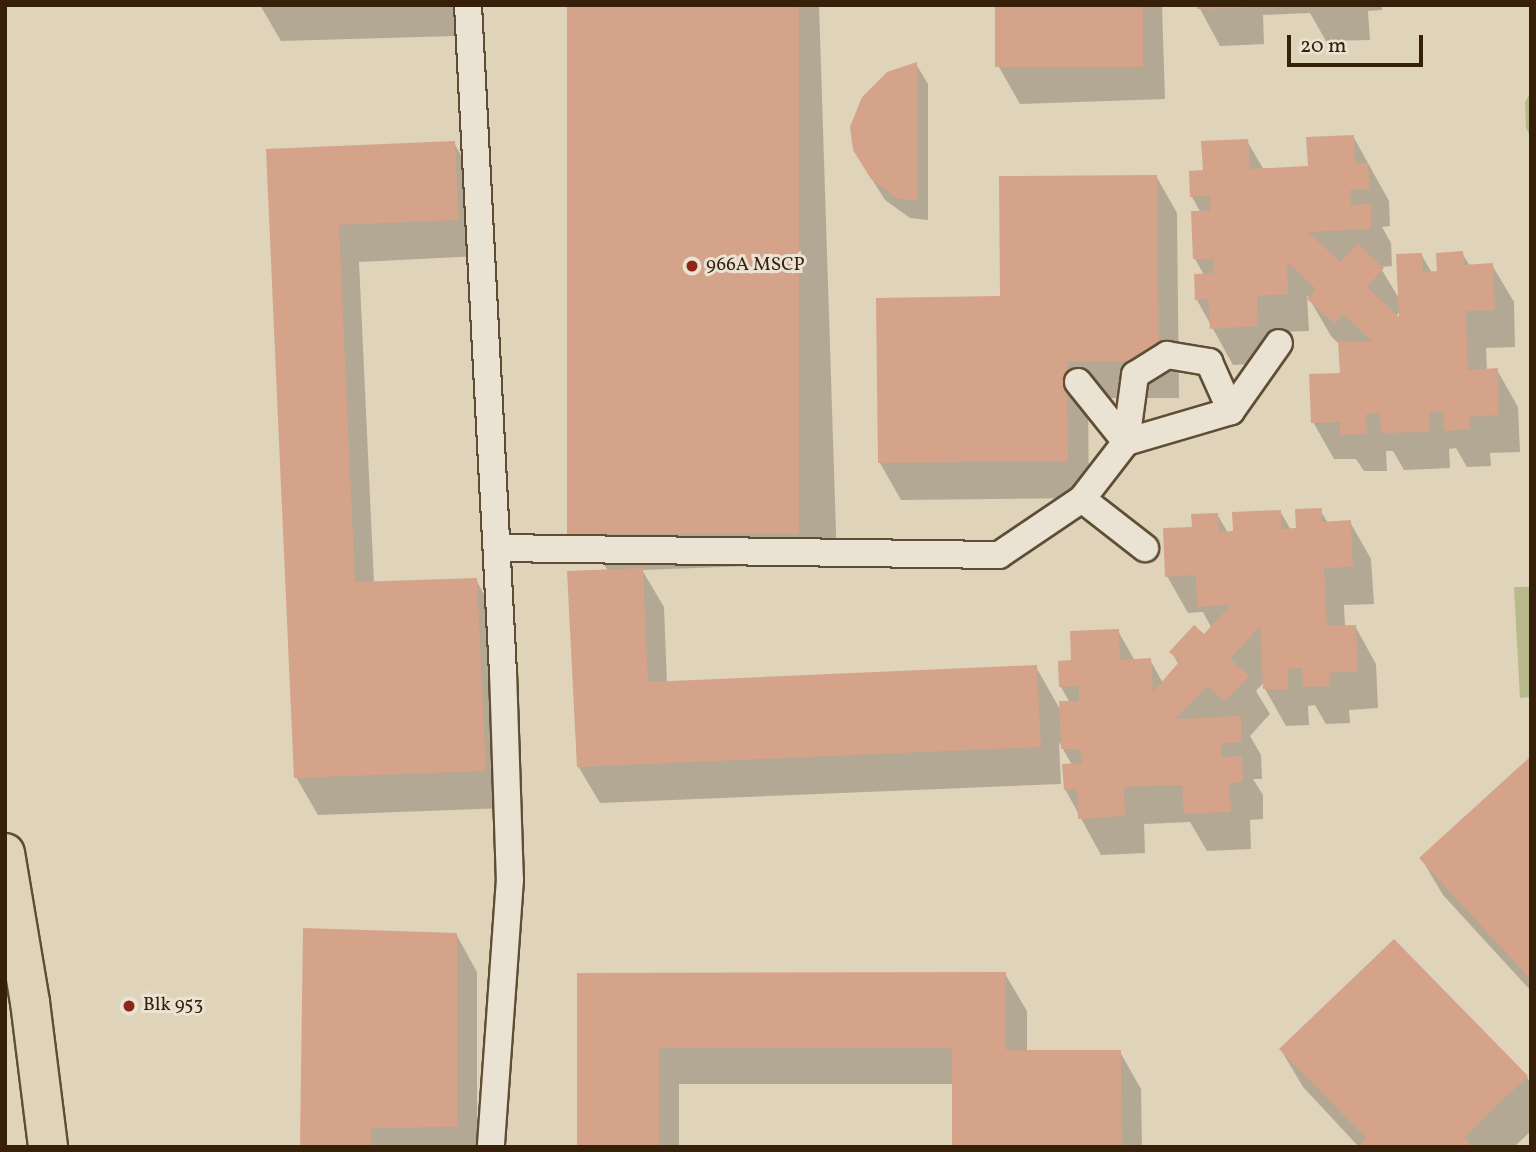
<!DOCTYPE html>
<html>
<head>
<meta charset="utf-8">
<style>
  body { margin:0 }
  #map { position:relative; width:1536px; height:1152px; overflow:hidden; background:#dfd3b9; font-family:Vollkorn,serif }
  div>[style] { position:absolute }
  .green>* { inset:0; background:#b7bb8b }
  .shadow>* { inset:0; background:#0003 }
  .building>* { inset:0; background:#d4a38a; transform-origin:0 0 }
  .roads { filter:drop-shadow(2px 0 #604d35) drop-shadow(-2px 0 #604d35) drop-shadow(0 2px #604d35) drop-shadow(0 -2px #604d35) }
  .lane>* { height:26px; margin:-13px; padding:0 13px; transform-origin:13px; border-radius:13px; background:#eae2d2 }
  .primary>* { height:38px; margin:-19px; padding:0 19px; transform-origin:19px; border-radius:19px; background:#dfd3b9 }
  .dots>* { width:19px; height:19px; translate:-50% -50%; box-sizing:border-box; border:4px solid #eae2d2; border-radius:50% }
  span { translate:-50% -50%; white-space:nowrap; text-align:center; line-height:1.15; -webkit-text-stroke:6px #eae2d2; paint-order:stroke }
  .poi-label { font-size:19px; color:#362009 }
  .left { translate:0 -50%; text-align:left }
  .frame { position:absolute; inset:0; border:7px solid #362009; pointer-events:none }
  .scale { position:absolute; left:1287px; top:35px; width:136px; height:32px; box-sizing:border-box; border:4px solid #362009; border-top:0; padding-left:9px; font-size:21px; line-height:24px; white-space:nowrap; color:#362009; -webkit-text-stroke:5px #eae2d2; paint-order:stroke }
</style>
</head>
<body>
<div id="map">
  <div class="green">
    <div style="clip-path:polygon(1531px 92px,1531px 138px,1526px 128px,1525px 102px)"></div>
    <div style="clip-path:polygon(1514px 587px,1531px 587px,1531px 697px,1520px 698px)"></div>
  </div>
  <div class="shadow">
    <div style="clip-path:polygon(260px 5px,453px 5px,455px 36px,281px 41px)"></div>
    <div style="clip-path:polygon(569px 5px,819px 5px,837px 563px,642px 570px,664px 607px,667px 683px,1036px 667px,1061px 711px,1070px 703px,1061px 687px,1073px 662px,1118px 631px,1135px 661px,1150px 660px,1163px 683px,1179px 665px,1172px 653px,1204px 637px,1212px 629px,1203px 612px,1188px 613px,1167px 576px,1194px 529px,1217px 514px,1228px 533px,1280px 511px,1291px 530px,1298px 530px,1320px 510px,1328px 523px,1350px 522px,1371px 559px,1374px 604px,1344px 605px,1345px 627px,1355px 626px,1376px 664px,1378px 708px,1349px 710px,1350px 723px,1326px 724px,1315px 705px,1308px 706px,1309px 725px,1286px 726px,1265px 689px,1265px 681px,1256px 691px,1270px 714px,1250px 736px,1261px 755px,1262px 779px,1253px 779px,1263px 795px,1263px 819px,1250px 820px,1251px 849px,1207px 851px,1190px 822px,1144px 824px,1145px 853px,1101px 855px,1065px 789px,1072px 765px,1059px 742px,1061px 784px,600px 803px,578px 766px,608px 571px,587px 534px)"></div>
    <div style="clip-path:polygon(997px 5px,1162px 5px,1165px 99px,1020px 104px,999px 67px)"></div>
    <div style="clip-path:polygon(1198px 5px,1382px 5px,1382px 10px,1368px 11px,1370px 40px,1326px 41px,1310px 13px,1263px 15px,1264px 44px,1220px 46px)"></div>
    <div style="clip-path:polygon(916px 64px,928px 84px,928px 220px,910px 218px,885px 200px,867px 171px)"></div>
    <div style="clip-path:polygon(evenodd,1353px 136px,1389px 201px,1390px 226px,1382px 227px,1391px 243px,1392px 266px,1380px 267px,1400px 300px,1421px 254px,1432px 273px,1439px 273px,1462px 253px,1470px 266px,1492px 265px,1514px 302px,1515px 347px,1486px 348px,1487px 371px,1497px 370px,1518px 407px,1520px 452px,1490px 453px,1491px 466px,1467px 467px,1456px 448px,1449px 449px,1450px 468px,1404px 470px,1393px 451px,1386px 451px,1387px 471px,1364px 471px,1356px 459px,1334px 459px,1313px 422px,1341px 375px,1340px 345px,1331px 336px,1307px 295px,1309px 331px,1278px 332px,1278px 363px,1233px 365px,1197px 300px,1204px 275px,1195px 259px,1201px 213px,1192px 197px,1205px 172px,1247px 141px,1264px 170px,1310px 167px,1353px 136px,1401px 310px,1401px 321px,1396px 316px,1401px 310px)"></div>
    <div style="clip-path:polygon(454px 143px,475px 180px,479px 256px,359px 262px,374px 583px,476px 580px,497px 617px,506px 808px,318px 815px,296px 777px,268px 151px)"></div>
    <div style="clip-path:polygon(1156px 176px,1177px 213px,1179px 398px,1088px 398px,1089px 498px,901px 500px,880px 463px,1002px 298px)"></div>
    <div style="clip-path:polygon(1531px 758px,1531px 991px,1443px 895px,1421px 858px)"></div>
    <div style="clip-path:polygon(456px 934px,477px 972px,477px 1147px,302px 1147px)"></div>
    <div style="clip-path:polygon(1394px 941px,1527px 1077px,1531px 1085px,1531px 1131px,1514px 1147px,1359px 1147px,1303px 1087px,1281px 1050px)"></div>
    <div style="clip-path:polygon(578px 974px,1005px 974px,1027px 1011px,1027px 1052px,1120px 1052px,1141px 1089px,1142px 1147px,953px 1147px,953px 1084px,679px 1084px,679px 1147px,578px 1147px)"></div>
  </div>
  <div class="building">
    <div style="left:567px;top:5px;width:232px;height:529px"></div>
    <div style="left:995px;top:5px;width:148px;height:62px"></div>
    <div style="clip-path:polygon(1197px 5px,1244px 5px,1244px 8px,1197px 9px)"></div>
    <div style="clip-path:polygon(917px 62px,917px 201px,896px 198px,871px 179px,853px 150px,850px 127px,862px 97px,887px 72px)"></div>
    <div style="clip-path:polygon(1354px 135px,1355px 163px,1368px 163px,1370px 190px,1350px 190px,1351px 205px,1371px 204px,1371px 229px,1308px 232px,1340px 262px,1358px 244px,1384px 268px,1367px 287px,1399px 317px,1396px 254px,1422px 253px,1423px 272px,1437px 271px,1436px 253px,1463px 251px,1464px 265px,1493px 263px,1495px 310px,1466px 311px,1468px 370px,1498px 368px,1499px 415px,1470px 417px,1470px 429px,1444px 431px,1443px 411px,1429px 412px,1430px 432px,1381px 433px,1380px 413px,1366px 414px,1367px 434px,1340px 435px,1340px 422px,1311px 423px,1309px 374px,1340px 373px,1338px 342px,1372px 341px,1343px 314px,1334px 323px,1307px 299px,1316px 289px,1287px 262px,1288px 294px,1257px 296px,1258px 326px,1210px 329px,1208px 299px,1195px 300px,1194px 274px,1213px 273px,1213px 259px,1193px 259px,1191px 211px,1210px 211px,1210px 196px,1190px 197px,1189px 171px,1203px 170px,1201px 141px,1248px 139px,1250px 169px,1308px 166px,1306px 137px)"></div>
    <div style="clip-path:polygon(455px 141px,459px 220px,339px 225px,355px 582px,477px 578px,486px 771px,294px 778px,266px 149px)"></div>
    <div style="clip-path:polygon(1157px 175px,1159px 361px,1067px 362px,1068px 461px,878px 463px,876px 298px,1000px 296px,999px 176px)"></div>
    <div style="clip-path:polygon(1322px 508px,1322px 522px,1351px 520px,1353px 567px,1324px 568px,1327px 626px,1356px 625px,1358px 671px,1329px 673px,1330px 686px,1303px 687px,1302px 668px,1287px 669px,1289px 689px,1263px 689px,1260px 626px,1230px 659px,1250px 676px,1225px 702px,1207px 686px,1176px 719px,1241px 716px,1241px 742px,1222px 743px,1222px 757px,1242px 756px,1243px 782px,1229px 783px,1231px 812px,1184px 814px,1182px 785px,1124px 787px,1125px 816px,1078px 819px,1077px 789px,1064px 790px,1062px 764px,1082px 763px,1081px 749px,1061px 749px,1059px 701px,1079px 701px,1079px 686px,1059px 687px,1058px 661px,1071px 660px,1070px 631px,1119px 629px,1120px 660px,1151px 658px,1153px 692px,1180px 661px,1169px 652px,1194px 625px,1204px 634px,1231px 605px,1197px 607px,1196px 575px,1165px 577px,1163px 528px,1192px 527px,1191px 514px,1218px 513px,1219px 532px,1233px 531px,1232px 512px,1281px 510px,1281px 529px,1296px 528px,1295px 509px)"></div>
    <div style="clip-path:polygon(643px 568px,648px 682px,1037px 665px,1041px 747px,577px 767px,567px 571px)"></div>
    <div style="clip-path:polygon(1531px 756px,1531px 980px,1419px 858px)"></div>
    <div style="clip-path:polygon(303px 928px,457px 933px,457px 1127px,371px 1128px,371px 1147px,300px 1147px)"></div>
    <div style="clip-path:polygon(1394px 939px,1528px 1076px,1464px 1137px,1474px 1147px,1357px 1147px,1366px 1138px,1279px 1049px)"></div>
    <div style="clip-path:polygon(1006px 972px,1006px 1050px,1121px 1050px,1122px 1147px,952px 1147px,952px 1048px,659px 1048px,659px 1147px,577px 1147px,577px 973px)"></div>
  </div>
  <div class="roads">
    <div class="lane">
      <div style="left:468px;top:5px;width:668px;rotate:87deg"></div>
      <div style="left:503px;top:672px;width:207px;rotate:88.1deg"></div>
      <div style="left:510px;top:879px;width:269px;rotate:94.1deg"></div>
      <div style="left:1078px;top:382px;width:77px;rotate:51.3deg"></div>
      <div style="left:1126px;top:442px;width:109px;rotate:-16.4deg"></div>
      <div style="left:1231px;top:411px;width:83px;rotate:-54.8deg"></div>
      <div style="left:1082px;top:499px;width:80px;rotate:37.9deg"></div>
      <div style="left:497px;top:548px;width:502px;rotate:0.8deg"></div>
      <div style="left:999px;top:555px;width:100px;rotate:-34deg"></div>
      <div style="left:1082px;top:499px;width:72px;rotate:-52.3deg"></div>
      <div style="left:1126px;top:442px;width:68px;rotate:-82.3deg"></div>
      <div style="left:1135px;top:375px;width:38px;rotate:-32deg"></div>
      <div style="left:1167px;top:355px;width:43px;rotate:9.5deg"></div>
      <div style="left:1209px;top:362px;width:54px;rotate:65.8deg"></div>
    </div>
    <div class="primary">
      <div style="left:5px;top:853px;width:151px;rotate:80.5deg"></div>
      <div style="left:30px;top:1002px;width:146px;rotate:82.9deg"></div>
    </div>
  </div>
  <div class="dots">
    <div style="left:692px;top:266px;background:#8f2418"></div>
    <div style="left:129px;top:1006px;background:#8f2418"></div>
  </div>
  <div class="poi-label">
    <span class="left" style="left:706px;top:266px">966A MSCP</span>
    <span class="left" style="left:143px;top:1006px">Blk 953</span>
  </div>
  <div class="frame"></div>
  <div class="scale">20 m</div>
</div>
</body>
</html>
